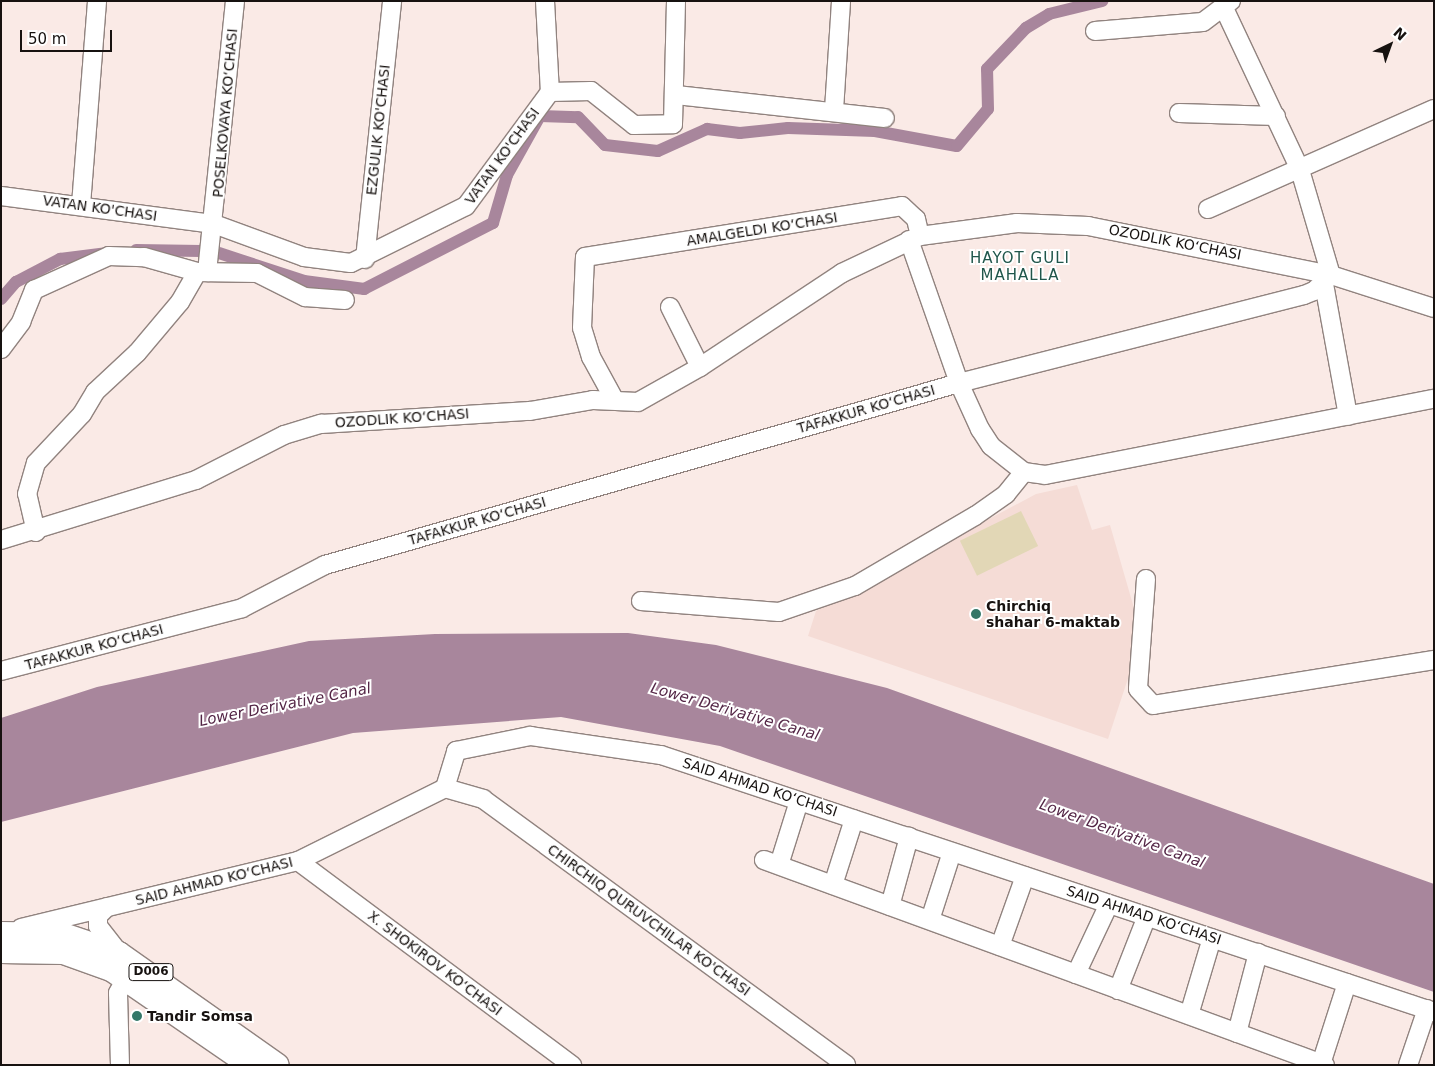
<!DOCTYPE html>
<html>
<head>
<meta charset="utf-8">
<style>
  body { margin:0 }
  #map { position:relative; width:1435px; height:1066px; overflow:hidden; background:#faeae6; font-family:"DejaVu Sans",sans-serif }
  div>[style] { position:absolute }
  .built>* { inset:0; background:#f5dcd6 }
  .green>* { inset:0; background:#e2d7b6; transform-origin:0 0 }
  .water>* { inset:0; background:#a8869c }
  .canal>* { height:12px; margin:-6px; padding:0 6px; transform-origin:6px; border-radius:6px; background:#a8869c }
  .roads { filter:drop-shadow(1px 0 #91837f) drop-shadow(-1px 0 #91837f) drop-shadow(0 1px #91837f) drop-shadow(0 -1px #91837f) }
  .minor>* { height:18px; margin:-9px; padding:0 9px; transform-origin:9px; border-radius:9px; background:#fff }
  .major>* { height:22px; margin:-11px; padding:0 11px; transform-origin:11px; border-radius:11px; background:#fff }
  .dots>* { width:14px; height:14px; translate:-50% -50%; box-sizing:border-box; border:2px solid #fff; border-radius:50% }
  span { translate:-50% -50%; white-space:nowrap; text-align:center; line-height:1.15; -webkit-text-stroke:4px #fff; paint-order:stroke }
  .shield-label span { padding:1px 4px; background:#fff; border:1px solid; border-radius:4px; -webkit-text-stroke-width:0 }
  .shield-label { font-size:12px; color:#171210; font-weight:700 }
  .street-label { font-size:14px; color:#171210 }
  .poi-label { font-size:14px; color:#171210; font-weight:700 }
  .left { translate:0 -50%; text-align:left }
  .neighbourhood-label { font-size:15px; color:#20564b; letter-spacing:1px }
  .water-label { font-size:15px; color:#542646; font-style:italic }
  .frame { position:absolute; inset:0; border:2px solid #171210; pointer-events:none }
  .north { position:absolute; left:1365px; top:20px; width:50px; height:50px; -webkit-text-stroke:4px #fff; paint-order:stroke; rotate:42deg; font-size:14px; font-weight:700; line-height:20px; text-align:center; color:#171210 }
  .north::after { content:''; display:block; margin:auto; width:18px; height:22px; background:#171210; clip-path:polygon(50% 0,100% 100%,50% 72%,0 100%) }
  .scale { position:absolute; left:20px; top:30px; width:92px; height:22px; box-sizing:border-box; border:2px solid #171210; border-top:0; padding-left:6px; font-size:15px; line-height:18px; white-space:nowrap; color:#171210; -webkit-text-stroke:4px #fff; paint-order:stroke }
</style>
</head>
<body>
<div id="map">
  <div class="built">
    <div style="clip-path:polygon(1077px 485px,1092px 530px,1110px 525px,1142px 636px,1108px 739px,808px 636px,816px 611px,1036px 494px)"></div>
  </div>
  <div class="green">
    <div style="left:1021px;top:511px;width:39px;height:68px;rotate:64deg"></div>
  </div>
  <div class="water">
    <div style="clip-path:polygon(628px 633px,716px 645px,887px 688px,1434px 884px,1434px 992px,720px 746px,561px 717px,353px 733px,1px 822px,1px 718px,97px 687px,309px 641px,435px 634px)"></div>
  </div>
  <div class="canal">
    <div style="left:136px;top:250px;width:65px;rotate:0.9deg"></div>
    <div style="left:219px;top:253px;width:89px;rotate:18.2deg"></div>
    <div style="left:304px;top:281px;width:61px;rotate:7.6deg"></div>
    <div style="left:364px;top:289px;width:145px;rotate:-27.1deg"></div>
    <div style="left:493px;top:223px;width:50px;rotate:-73.7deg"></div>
    <div style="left:507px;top:175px;width:68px;rotate:-60.8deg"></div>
    <div style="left:540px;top:116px;width:38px;rotate:2deg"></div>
    <div style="left:578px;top:117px;width:39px;rotate:46deg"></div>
    <div style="left:605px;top:145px;width:53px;rotate:6.5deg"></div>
    <div style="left:658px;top:151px;width:54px;rotate:-24.2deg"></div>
    <div style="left:707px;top:129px;width:33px;rotate:7deg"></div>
    <div style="left:740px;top:133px;width:48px;rotate:-5.9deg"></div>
    <div style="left:788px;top:128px;width:87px;rotate:2deg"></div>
    <div style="left:875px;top:131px;width:83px;rotate:10.4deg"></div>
    <div style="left:957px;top:146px;width:48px;rotate:-50deg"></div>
    <div style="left:988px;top:109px;width:40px;rotate:-91.4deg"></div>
    <div style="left:987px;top:69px;width:57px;rotate:-46.4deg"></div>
    <div style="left:1026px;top:28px;width:27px;rotate:-31deg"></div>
    <div style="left:1049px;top:14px;width:55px;rotate:-13.8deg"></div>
    <div style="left:1px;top:299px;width:23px;rotate:-49deg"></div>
    <div style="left:16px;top:282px;width:50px;rotate:-27.6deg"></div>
    <div style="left:60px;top:259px;width:46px;rotate:-7.4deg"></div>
  </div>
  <div class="roads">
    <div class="minor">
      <div style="left:545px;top:1px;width:91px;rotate:86.9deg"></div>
      <div style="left:1223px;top:6px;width:181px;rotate:64.8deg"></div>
      <div style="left:1300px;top:170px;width:109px;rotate:73.6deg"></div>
      <div style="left:1095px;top:31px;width:108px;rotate:-4.8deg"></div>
      <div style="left:1203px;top:22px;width:35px;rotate:-37deg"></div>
      <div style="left:550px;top:92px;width:41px;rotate:-1.4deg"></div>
      <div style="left:591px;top:91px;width:55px;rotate:38.3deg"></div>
      <div style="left:634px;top:125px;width:39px;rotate:-1deg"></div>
      <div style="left:673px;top:124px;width:123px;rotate:-88.6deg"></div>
      <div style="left:676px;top:95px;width:210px;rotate:6.3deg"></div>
      <div style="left:834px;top:110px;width:109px;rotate:-86.3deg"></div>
      <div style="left:1179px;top:113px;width:97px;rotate:1.8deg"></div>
      <div style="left:1px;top:196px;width:215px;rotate:7.5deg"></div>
      <div style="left:214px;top:224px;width:96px;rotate:20.1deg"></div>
      <div style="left:304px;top:257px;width:47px;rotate:7.3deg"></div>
      <div style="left:351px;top:263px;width:128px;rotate:-26.4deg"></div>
      <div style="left:466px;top:206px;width:142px;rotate:-53.6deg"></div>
      <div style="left:81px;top:205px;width:205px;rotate:-85.5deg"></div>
      <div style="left:1208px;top:209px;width:247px;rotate:-23.9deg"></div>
      <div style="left:909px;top:240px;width:151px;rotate:70.7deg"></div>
      <div style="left:959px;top:383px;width:51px;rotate:65.5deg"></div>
      <div style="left:980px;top:429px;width:20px;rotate:57deg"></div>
      <div style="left:991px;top:446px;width:42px;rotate:38.2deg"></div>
      <div style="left:1024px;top:472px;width:21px;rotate:8deg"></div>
      <div style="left:1045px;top:475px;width:396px;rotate:-11.1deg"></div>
      <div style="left:365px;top:259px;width:259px;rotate:-84deg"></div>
      <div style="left:207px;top:272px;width:272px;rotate:-84.1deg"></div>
      <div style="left:1324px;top:284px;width:134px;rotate:79.7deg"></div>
      <div style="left:670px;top:307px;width:67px;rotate:63.4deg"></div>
      <div style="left:1px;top:349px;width:34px;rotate:-53deg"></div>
      <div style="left:21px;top:322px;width:35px;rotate:-68deg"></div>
      <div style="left:34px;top:290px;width:82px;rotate:-24.4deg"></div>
      <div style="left:109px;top:256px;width:35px;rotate:2deg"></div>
      <div style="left:144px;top:257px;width:55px;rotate:15.8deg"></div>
      <div style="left:197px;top:272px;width:60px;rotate:1deg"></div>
      <div style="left:257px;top:273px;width:54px;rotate:26.6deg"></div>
      <div style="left:305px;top:297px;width:40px;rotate:4.3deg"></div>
      <div style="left:614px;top:399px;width:48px;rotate:-118.7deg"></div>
      <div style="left:591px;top:357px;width:30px;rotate:-107deg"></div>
      <div style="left:582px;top:328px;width:71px;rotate:-87.6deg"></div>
      <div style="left:585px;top:257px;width:321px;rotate:-9.1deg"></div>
      <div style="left:902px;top:206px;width:19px;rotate:43deg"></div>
      <div style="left:916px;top:219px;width:17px;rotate:77deg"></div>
      <div style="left:36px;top:532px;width:39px;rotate:-103deg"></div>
      <div style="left:27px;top:494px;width:32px;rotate:-74deg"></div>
      <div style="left:36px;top:463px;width:67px;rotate:-46.8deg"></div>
      <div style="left:82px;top:414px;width:26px;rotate:-59deg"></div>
      <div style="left:95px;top:392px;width:57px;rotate:-42.9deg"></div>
      <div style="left:137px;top:353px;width:67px;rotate:-49.9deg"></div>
      <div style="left:180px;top:302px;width:34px;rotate:-60deg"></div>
      <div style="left:1px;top:540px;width:204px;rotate:-17.1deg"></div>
      <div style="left:196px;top:480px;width:99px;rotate:-27.1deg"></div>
      <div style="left:284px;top:435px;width:39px;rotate:-17deg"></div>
      <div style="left:321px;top:424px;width:209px;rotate:-3.6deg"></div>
      <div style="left:530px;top:411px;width:64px;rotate:-9.9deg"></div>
      <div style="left:593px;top:400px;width:45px;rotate:2.5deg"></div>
      <div style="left:638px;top:402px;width:71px;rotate:-29.4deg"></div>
      <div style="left:700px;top:367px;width:170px;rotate:-33.5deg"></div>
      <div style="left:842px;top:273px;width:86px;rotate:-25.4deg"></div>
      <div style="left:920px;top:236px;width:98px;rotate:-7.6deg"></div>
      <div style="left:1017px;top:223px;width:71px;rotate:2.4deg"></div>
      <div style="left:1088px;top:226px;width:248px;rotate:11.4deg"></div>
      <div style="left:1331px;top:275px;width:108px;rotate:17.8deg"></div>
      <div style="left:1146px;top:579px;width:110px;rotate:94.2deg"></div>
      <div style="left:1138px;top:689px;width:22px;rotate:47deg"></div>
      <div style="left:1153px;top:705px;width:285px;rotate:-9.1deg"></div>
      <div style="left:641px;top:601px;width:138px;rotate:4.6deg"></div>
      <div style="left:779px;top:612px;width:80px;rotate:-18.9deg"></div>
      <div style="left:855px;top:586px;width:139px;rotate:-30.3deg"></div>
      <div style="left:975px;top:516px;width:38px;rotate:-35deg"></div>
      <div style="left:1006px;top:494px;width:28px;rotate:-51deg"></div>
      <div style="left:1px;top:671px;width:249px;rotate:-14.6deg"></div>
      <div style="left:242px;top:608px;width:93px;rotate:-27.4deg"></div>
      <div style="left:325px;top:565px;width:660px;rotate:-16.02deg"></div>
      <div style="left:959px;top:383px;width:356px;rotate:-14.3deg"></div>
      <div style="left:1304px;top:295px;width:11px;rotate:-22deg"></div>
      <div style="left:1314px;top:291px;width:23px;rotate:-43deg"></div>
      <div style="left:445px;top:788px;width:40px;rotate:16deg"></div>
      <div style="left:483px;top:799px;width:450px;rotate:36.2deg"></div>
      <div style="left:764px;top:860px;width:597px;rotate:20.07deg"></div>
      <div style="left:298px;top:861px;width:342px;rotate:36.7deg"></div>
      <div style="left:779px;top:865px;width:67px;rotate:-72.6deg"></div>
      <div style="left:833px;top:885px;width:69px;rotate:-72.3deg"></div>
      <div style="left:890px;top:906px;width:72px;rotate:-74.6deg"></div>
      <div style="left:107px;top:907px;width:13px;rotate:135deg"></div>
      <div style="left:98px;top:916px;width:10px;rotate:90deg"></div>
      <div style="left:98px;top:926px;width:34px;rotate:52deg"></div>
      <div style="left:930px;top:920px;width:71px;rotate:-72.1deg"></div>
      <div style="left:21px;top:928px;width:285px;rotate:-13.6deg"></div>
      <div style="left:298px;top:861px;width:164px;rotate:-26.4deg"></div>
      <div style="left:445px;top:788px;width:39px;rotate:-73deg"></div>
      <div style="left:456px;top:751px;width:76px;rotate:-11.5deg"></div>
      <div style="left:530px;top:736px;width:132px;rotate:8.3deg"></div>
      <div style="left:661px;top:755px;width:815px;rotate:18.39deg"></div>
      <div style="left:1000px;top:946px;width:74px;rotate:-70.3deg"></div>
      <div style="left:1076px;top:974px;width:77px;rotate:-64.8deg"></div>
      <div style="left:1118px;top:990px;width:79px;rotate:-68.6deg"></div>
      <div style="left:1189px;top:1015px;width:80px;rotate:-73.4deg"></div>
      <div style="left:1237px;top:1033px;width:83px;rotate:-75.3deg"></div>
      <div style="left:1321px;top:1064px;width:85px;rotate:-72.2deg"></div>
      <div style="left:120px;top:1065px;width:72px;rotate:-91.6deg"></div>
      <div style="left:118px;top:993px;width:17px;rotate:-62deg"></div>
      <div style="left:1408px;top:1065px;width:59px;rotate:-71.3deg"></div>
    </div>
    <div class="major">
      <div style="left:1px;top:933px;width:62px;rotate:0.9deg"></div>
      <div style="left:63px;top:934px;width:59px;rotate:18.7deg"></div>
      <div style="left:119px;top:953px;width:194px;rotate:35.2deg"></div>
      <div style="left:1px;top:952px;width:62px;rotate:0.9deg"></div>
      <div style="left:63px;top:953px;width:51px;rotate:19.5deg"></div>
      <div style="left:111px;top:970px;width:168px;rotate:34.5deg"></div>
    </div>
  </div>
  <div class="dots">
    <div style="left:976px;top:614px;background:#347768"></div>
    <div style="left:137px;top:1016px;background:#347768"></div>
  </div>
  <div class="shield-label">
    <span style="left:151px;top:972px">D006</span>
  </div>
  <div class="street-label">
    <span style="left:225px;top:113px;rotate:-85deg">POSELKOVAYA KO‘CHASI</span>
    <span style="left:378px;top:130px;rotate:-84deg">EZGULIK KO'CHASI</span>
    <span style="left:502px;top:156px;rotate:-54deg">VATAN KO'CHASI</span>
    <span style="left:100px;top:208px;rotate:8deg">VATAN KO'CHASI</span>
    <span style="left:762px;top:229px;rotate:-9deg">AMALGELDI KO‘CHASI</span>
    <span style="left:1175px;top:242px;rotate:11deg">OZODLIK KO‘CHASI</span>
    <span style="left:866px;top:409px;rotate:-16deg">TAFAKKUR KO‘CHASI</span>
    <span style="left:402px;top:418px;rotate:-4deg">OZODLIK KO‘CHASI</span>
    <span style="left:477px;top:521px;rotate:-16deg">TAFAKKUR KO‘CHASI</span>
    <span style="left:94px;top:647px;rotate:-15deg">TAFAKKUR KO‘CHASI</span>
    <span style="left:760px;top:787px;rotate:18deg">SAID AHMAD KO‘CHASI</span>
    <span style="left:214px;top:881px;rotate:-14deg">SAID AHMAD KO‘CHASI</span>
    <span style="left:1144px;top:915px;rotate:18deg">SAID AHMAD KO‘CHASI</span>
    <span style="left:649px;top:920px;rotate:36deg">CHIRCHIQ QURUVCHILAR KO'CHASI</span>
    <span style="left:435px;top:963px;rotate:37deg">X. SHOKIROV KO‘CHASI</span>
  </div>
  <div class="poi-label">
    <span class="left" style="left:986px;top:614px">Chirchiq<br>shahar 6-maktab</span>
    <span class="left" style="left:147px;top:1016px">Tandir Somsa</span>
  </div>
  <div class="neighbourhood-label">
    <span style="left:1020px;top:267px">HAYOT GULI<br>MAHALLA</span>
  </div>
  <div class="water-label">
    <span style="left:285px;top:705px;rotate:-11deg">Lower Derivative Canal</span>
    <span style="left:735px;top:712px;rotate:16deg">Lower Derivative Canal</span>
    <span style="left:1122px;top:834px;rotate:20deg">Lower Derivative Canal</span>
  </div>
  <div class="frame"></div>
  <div class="north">N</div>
  <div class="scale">50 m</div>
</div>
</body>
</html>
